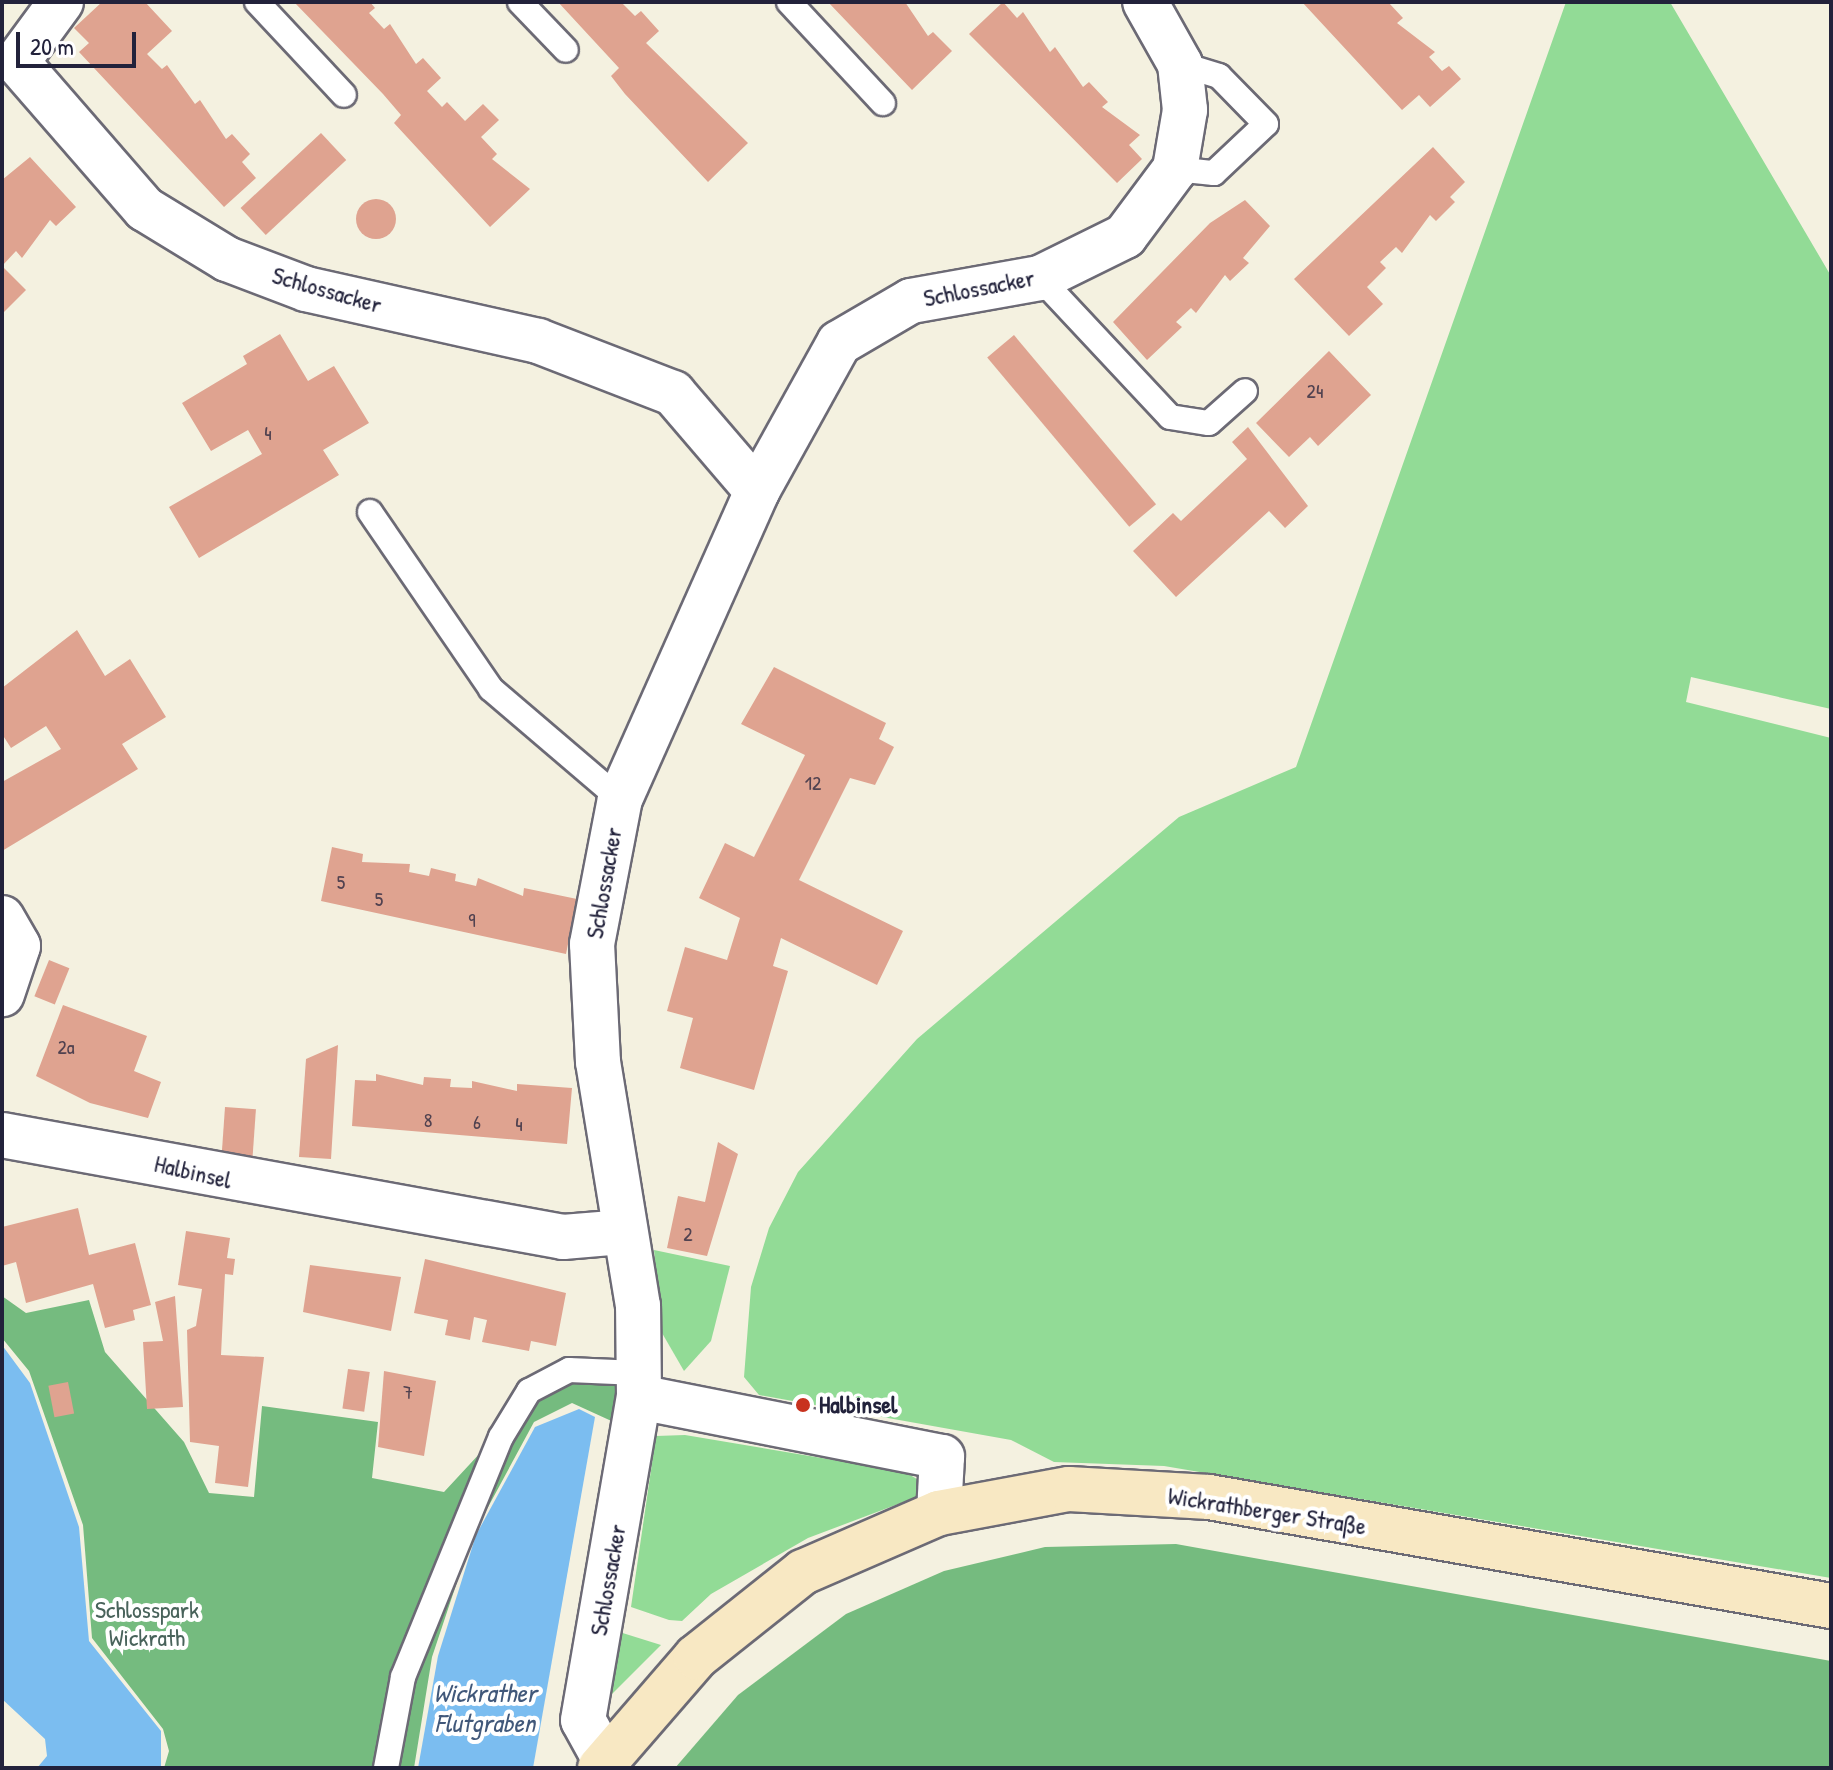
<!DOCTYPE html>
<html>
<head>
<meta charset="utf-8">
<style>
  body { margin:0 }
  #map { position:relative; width:1833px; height:1770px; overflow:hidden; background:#f4f1e0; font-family:"Patrick Hand",sans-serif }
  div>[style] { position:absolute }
  .green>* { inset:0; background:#92db96 }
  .forest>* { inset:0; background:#75bb7f }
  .water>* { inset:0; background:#7bbdf0 }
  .building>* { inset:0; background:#dfa390; transform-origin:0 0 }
  .round { border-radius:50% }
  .roads { filter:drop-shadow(2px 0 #6c6a75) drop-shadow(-2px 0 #6c6a75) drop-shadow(0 2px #6c6a75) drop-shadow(0 -2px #6c6a75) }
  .service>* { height:24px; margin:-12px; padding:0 12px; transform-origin:12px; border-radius:12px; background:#fff }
  .minor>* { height:44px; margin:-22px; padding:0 22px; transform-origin:22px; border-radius:22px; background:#fff }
  .secondary>* { height:44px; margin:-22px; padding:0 22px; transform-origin:22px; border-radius:22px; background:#f8e8c3 }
  .dots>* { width:22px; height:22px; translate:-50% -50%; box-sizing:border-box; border:4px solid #fff; border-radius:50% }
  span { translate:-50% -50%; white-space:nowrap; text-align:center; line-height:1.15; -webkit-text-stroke:8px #fff; paint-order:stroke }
  .number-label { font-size:20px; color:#514250 }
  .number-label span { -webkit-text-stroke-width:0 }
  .street-label { font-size:24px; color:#22223b }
  .poi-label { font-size:24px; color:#22223b; font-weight:700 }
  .left { translate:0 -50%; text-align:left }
  .park-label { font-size:24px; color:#49635b }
  .water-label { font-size:26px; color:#41587a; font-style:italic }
  .frame { position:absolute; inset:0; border:4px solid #22223b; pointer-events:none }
  .scale { position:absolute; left:16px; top:32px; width:120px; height:36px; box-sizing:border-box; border:4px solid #22223b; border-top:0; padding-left:10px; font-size:24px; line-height:28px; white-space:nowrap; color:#22223b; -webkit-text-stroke:6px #fff; paint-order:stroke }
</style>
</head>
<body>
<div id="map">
  <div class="green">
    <div style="clip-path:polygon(1566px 2px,1670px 2px,1831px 276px,1831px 709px,1691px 677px,1686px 702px,1831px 738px,1831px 1578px,1164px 1466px,1054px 1462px,1011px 1440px,759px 1395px,744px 1377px,751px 1287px,769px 1228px,798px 1172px,917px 1039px,1179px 817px,1296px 767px)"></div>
    <div style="clip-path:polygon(654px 1250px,730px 1266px,711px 1341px,684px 1371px,662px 1333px)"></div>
    <div style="clip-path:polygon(685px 1435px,905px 1472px,927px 1485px,922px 1495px,808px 1538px,711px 1594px,682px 1621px,669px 1620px,631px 1607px,656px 1436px)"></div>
    <div style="clip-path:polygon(613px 1630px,661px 1645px,607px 1699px)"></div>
  </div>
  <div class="forest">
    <div style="clip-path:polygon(2px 1296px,26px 1313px,89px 1300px,105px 1352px,184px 1442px,209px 1493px,254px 1497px,262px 1406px,378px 1422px,372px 1478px,444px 1492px,532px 1397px,570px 1377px,620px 1382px,618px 1424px,572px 1403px,534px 1422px,474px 1533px,455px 1588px,432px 1657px,414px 1768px,164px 1768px,169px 1751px,163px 1729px,92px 1638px,83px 1525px,29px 1371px,2px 1338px)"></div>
    <div style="clip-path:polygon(1176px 1544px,1831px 1661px,1831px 1768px,675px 1768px,738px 1695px,846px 1614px,944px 1571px,1045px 1547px)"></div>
  </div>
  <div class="water">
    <div style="clip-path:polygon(2px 1345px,30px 1383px,79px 1527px,89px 1641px,161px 1731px,161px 1768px,37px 1768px,47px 1756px,45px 1739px,2px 1699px)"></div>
    <div style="clip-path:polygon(579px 1409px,595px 1417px,533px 1768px,418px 1768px,438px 1656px,476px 1535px,535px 1427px)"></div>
  </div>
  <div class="building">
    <div style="clip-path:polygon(102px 2px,145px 2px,172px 31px,147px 54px,162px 69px,167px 65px,195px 104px,200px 100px,226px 139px,232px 134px,250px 154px,242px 162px,256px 178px,224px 207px,79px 52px,89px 43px,74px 28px)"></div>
    <div style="clip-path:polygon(294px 2px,370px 2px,375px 8px,369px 13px,384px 29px,390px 24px,416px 64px,423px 58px,441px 78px,427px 91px,442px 107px,447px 102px,465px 121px,483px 104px,499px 120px,481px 137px,497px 154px,492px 159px,530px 189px,490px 227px,394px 123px,401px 115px,383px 94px)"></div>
    <div style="clip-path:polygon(558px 2px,621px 2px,635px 16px,641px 11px,659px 31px,646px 43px,748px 143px,708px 182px,625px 94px,611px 76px,619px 68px)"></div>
    <div style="clip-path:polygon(828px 2px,905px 2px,928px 36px,933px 32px,952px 51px,912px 90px)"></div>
    <div style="clip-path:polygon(1003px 2px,1017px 18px,1023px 12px,1050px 52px,1055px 47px,1083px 87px,1089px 82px,1108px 102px,1102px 107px,1140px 135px,1129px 145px,1142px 159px,1117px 183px,969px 34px)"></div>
    <div style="clip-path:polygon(1302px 2px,1388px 2px,1403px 18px,1397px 23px,1435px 52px,1429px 57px,1442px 71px,1449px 66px,1461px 79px,1430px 107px,1419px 95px,1402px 110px)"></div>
    <div style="left:321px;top:133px;width:37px;height:110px;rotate:47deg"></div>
    <div style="clip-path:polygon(1433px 147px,1465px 182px,1450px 197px,1455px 202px,1436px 221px,1430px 215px,1402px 253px,1396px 247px,1380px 262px,1386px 268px,1367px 287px,1383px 304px,1349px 336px,1294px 279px)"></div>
    <div style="clip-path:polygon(30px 157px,76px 207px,56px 226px,50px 220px,22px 258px,16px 251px,2px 266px,26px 290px,2px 314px,2px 180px)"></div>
    <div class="round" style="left:356px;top:199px;width:40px;height:40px"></div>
    <div style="clip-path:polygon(1245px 200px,1270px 226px,1243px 258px,1249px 263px,1230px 281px,1225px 275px,1196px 313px,1191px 308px,1176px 322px,1182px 327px,1147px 360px,1113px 322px,1210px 223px)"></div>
    <div style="clip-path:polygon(280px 334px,308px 381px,334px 366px,369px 423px,323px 450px,339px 475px,199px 558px,169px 507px,262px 454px,248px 430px,211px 451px,182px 403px,247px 364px,243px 356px)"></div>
    <div style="left:1014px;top:335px;width:221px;height:35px;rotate:50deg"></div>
    <div style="clip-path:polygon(1329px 351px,1371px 395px,1318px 446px,1310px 437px,1289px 457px,1256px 423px)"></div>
    <div style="clip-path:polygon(1248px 427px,1308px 506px,1285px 528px,1269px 511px,1176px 597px,1133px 551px,1173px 513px,1181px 521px,1247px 459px,1232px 442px)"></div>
    <div style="clip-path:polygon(77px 630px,105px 676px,130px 659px,166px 717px,122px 744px,138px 769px,2px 851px,2px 782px,61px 749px,46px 726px,11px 748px,2px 734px,2px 688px)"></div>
    <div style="clip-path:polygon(774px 667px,886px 723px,879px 739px,894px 747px,875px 785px,850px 778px,799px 880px,903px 931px,877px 985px,781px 938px,773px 966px,788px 971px,754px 1090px,680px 1068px,693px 1018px,667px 1011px,685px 947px,727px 960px,740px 918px,699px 898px,725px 843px,754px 857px,805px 755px,741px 724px)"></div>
    <div style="clip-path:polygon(332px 847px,363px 854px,362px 862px,410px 864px,409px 872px,429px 876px,431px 868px,456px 874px,455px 881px,476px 886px,478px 878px,523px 896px,524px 888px,577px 899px,566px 954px,321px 901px)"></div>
    <div style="left:49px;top:960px;width:22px;height:39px;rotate:22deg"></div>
    <div style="clip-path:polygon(63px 1005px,147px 1036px,134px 1071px,161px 1082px,148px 1118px,90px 1103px,36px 1076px)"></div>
    <div style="clip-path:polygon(338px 1045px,331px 1159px,299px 1157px,306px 1059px)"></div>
    <div style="clip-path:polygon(376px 1074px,423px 1085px,424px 1077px,451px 1079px,450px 1087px,472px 1088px,472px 1081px,517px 1091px,517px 1084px,572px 1088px,567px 1144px,352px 1126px,355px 1080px,376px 1081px)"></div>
    <div style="left:225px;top:1107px;width:31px;height:51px;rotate:4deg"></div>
    <div style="clip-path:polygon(718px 1142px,738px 1154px,707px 1256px,667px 1248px,678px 1196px,705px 1202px)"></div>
    <div style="clip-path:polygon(78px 1208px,89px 1255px,135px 1243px,151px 1305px,133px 1310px,135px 1320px,105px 1328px,93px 1284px,26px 1303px,16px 1262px,2px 1266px,2px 1227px)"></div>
    <div style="clip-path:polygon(186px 1231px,230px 1238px,227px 1258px,235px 1259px,233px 1275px,225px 1274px,221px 1355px,264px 1357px,248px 1487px,215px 1483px,219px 1446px,190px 1442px,187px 1330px,196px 1326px,202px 1289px,178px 1285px)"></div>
    <div style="clip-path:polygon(425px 1259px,566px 1293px,556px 1346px,531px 1341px,529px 1351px,482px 1342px,487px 1320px,474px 1317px,470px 1340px,445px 1335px,448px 1320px,414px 1313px)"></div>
    <div style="clip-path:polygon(310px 1265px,401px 1277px,391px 1331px,303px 1312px)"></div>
    <div style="clip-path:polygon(175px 1296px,183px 1407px,147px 1409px,143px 1342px,163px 1341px,155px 1302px)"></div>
    <div style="left:348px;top:1369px;width:22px;height:40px;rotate:8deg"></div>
    <div style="clip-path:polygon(384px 1371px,436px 1381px,424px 1456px,378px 1447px)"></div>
    <div style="left:68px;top:1382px;width:32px;height:20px;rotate:79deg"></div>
  </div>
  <div class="roads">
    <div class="service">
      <div style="left:257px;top:2px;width:127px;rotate:46.9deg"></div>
      <div style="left:520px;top:2px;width:66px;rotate:46.2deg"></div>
      <div style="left:789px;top:2px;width:138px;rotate:47.1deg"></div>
      <div style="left:1175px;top:169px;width:39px;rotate:6deg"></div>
      <div style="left:1214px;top:173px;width:71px;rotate:-43.3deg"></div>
      <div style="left:1266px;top:124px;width:67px;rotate:-134.4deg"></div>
      <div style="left:1219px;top:76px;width:41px;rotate:-162.9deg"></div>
      <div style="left:1040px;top:278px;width:190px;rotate:46.9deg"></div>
      <div style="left:1170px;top:417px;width:39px;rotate:9deg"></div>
      <div style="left:1209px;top:423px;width:48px;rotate:-41.6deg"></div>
      <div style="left:370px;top:512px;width:214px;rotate:55.6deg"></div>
      <div style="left:491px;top:689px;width:170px;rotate:40.5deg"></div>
      <div style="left:386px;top:1768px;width:93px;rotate:-79.4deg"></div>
      <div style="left:403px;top:1677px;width:259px;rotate:-67.8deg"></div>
      <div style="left:501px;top:1437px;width:54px;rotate:-58.7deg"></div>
      <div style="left:529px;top:1391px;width:45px;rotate:-27.7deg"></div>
      <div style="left:569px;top:1370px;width:69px;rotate:2.5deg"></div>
    </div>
    <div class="minor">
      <div style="left:61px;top:2px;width:74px;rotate:126.3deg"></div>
      <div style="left:17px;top:62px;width:195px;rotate:49deg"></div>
      <div style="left:145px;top:209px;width:96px;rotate:31.4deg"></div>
      <div style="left:227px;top:259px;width:85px;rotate:20.8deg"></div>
      <div style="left:306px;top:289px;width:238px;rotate:12.6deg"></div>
      <div style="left:538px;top:341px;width:145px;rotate:21.1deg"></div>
      <div style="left:673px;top:393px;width:129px;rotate:49.4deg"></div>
      <div style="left:2px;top:918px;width:32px;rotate:60deg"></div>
      <div style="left:18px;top:946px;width:51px;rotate:108.4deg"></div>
      <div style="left:2px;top:1135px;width:570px;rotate:10.3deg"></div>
      <div style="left:563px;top:1237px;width:59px;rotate:-4.8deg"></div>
      <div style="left:639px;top:1397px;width:309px;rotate:11.2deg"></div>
      <div style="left:942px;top:1457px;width:56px;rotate:93.1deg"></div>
      <div style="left:604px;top:1758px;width:43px;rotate:-118.9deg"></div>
      <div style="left:583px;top:1720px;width:328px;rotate:-80.2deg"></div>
      <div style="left:639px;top:1397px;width:91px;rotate:-90.6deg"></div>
      <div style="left:638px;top:1306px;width:247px;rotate:-99.3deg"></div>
      <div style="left:598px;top:1062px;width:118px;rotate:-92.9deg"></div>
      <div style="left:592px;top:944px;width:148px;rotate:-79.1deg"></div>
      <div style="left:620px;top:799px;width:337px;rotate:-66deg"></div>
      <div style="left:757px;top:491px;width:169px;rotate:-61deg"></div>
      <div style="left:839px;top:343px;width:83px;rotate:-30.3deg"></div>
      <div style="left:911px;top:301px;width:131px;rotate:-10.1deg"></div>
      <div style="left:1040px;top:278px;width:95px;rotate:-26.3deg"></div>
      <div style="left:1125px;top:236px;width:84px;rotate:-53.3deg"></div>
      <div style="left:1175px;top:169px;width:60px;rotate:-80.4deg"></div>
      <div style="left:1185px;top:110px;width:46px;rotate:-96.2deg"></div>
      <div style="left:1180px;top:64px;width:71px;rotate:-119.4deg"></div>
    </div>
    <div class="secondary">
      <div style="left:600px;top:1768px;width:147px;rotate:-49.1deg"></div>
      <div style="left:696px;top:1657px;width:137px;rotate:-38.5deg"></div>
      <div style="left:803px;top:1572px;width:148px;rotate:-23.5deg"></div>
      <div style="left:939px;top:1513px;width:132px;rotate:-10.5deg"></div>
      <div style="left:1069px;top:1489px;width:140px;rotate:3.3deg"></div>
      <div style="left:1209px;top:1497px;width:631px;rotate:9.94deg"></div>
    </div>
  </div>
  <div class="dots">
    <div style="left:803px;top:1405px;background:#c8321e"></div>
  </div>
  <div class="number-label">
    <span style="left:1315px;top:390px">24</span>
    <span style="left:268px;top:432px">4</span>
    <span style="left:813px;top:782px">12</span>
    <span style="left:341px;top:881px">5</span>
    <span style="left:379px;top:898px">5</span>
    <span style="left:472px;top:919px">9</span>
    <span style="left:66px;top:1046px">2a</span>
    <span style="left:428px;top:1119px">8</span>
    <span style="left:477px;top:1121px">6</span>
    <span style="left:519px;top:1123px">4</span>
    <span style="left:688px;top:1233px">2</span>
    <span style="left:408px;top:1391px">7</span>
  </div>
  <div class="street-label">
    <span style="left:979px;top:288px;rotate:-11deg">Schlossacker</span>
    <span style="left:327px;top:290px;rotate:16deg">Schlossacker</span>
    <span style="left:604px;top:883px;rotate:-80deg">Schlossacker</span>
    <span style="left:193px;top:1172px;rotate:13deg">Halbinsel</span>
    <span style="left:1267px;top:1511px;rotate:9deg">Wickrathberger Straße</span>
    <span style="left:608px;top:1580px;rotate:-80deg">Schlossacker</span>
  </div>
  <div class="poi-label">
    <span class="left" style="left:819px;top:1405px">Halbinsel</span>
  </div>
  <div class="park-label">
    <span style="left:147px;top:1624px">Schlosspark<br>Wickrath</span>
  </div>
  <div class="water-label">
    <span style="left:485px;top:1708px">Wickrather<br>Flutgraben</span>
  </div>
  <div class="frame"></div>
  <div class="scale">20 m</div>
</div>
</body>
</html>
